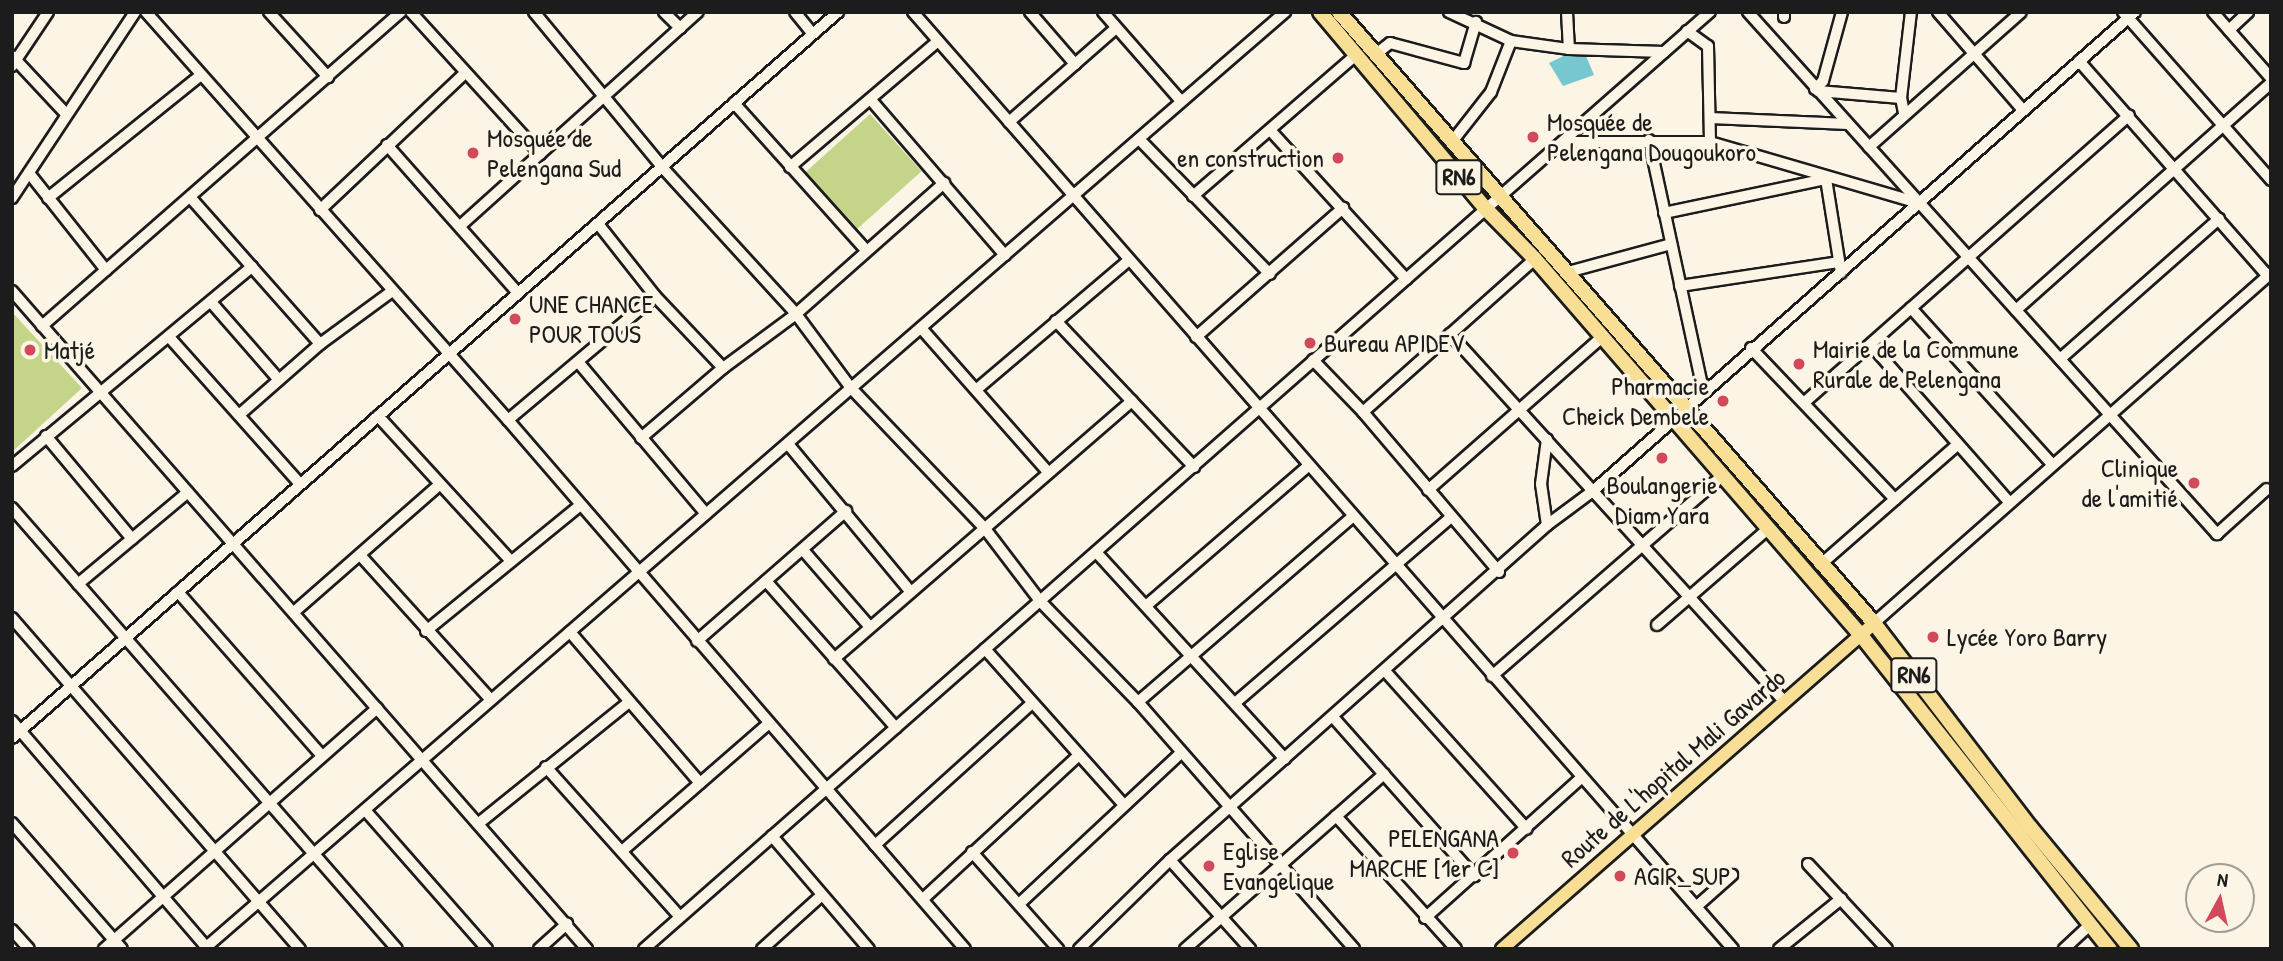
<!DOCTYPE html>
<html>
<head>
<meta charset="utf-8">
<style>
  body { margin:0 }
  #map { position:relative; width:2283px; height:961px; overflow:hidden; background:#fcf5e5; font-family:"Patrick Hand",sans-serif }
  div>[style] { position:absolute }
  .green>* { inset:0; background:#c4d589; transform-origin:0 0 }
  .water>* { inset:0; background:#77c7d0 }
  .roads { filter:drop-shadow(2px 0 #1c1c1c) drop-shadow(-2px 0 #1c1c1c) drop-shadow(0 2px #1c1c1c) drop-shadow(0 -2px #1c1c1c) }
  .minor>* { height:10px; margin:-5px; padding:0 5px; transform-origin:5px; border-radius:5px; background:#fcf5e5 }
  .major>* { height:12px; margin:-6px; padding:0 6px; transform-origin:6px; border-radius:6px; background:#f9df96 }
  .highway>* { height:14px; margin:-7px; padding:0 7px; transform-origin:7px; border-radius:7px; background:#f9df96 }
  .dots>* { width:19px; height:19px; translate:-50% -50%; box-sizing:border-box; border:4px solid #fcf5e5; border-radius:50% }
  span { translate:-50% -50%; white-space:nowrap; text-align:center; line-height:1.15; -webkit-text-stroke:7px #fcf5e5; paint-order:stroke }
  .shield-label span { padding:2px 5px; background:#fcf5e5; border:2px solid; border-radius:5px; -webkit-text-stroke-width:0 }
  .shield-label { font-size:24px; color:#1c1c1c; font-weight:700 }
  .poi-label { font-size:26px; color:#1c1c1c }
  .left { translate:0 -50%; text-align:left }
  .right { translate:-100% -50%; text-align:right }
  .street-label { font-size:26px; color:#1c1c1c }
  .frame { position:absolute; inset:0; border:14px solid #1c1c1c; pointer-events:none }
  .north { position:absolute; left:2185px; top:863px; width:70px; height:70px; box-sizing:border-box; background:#fcf5e5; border:2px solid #a29e95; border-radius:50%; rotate:8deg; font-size:19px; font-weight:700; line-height:28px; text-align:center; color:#1c1c1c }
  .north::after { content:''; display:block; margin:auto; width:24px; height:32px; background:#d1495b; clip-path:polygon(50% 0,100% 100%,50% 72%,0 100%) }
</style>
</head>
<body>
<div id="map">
  <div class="green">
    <div style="left:870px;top:114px;width:77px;height:88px;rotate:48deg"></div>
    <div style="clip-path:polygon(12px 312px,82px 388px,12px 452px)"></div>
  </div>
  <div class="water">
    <div style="clip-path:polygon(1572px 52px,1586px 56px,1594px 75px,1563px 86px,1549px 63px)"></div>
  </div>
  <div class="roads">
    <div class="minor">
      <div style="left:146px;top:12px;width:545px;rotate:48.42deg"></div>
      <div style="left:508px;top:420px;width:699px;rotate:49.18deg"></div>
      <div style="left:269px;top:12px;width:88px;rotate:47.8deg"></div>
      <div style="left:411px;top:12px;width:192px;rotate:47.7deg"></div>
      <div style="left:534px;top:12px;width:201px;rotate:50.4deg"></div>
      <div style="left:662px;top:167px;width:199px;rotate:47.6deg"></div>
      <div style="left:796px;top:314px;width:92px;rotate:53.4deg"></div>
      <div style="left:851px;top:388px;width:196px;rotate:46.4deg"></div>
      <div style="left:986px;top:530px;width:89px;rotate:52.7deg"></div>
      <div style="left:1040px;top:601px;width:141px;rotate:45.9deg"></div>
      <div style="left:1138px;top:702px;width:328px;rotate:48.8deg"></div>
      <div style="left:664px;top:12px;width:23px;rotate:45deg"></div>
      <div style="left:795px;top:12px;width:28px;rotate:51deg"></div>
      <div style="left:913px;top:12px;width:1245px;rotate:48.81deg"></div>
      <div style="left:1030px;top:12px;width:69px;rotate:49.1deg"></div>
      <div style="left:1103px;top:12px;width:118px;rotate:48.8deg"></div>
      <div style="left:1449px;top:12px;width:68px;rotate:25.1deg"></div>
      <div style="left:1511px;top:41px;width:59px;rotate:7.9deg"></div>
      <div style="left:1569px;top:49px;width:95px;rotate:1.8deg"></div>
      <div style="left:1567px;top:12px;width:37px;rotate:87deg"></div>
      <div style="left:1748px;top:12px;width:702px;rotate:48.06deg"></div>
      <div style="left:2217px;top:534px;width:67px;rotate:-42deg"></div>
      <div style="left:1784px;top:12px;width:5px;rotate:90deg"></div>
      <div style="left:1938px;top:12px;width:130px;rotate:49.1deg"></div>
      <div style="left:2123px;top:12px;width:224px;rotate:48.6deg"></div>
      <div style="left:2213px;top:12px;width:88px;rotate:48.7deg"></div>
      <div style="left:2229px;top:30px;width:26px;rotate:-43deg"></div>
      <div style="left:1687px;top:31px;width:26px;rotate:36deg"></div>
      <div style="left:1708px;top:46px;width:96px;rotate:88.8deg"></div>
      <div style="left:1376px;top:54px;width:18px;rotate:-38deg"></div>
      <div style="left:1390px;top:43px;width:77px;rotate:15.1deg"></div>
      <div style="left:1464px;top:63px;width:43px;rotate:-73.7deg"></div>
      <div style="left:12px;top:56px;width:79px;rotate:47deg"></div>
      <div style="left:2079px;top:61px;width:286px;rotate:48.7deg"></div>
      <div style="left:12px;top:66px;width:65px;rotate:-56.3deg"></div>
      <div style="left:1815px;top:89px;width:11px;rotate:-45deg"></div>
      <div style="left:1823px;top:81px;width:72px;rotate:-74.6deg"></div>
      <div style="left:1818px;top:91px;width:83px;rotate:4.8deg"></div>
      <div style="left:871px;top:100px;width:205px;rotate:49.2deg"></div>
      <div style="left:734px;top:103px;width:198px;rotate:48.1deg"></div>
      <div style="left:1904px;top:113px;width:15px;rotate:-101deg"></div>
      <div style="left:1901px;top:98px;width:87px;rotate:-83.4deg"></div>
      <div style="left:1710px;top:118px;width:138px;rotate:2.5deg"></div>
      <div style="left:1009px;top:122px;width:142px;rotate:-41.3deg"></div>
      <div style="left:1270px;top:130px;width:202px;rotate:47.6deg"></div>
      <div style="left:1139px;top:139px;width:188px;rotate:45.9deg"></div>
      <div style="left:1649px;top:140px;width:256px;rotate:77.8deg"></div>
      <div style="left:1564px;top:142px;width:146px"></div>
      <div style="left:1710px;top:142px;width:217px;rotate:16.3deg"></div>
      <div style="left:1451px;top:143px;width:65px;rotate:-51.9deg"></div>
      <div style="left:1491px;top:92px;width:55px;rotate:-68.6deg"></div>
      <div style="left:387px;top:145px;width:198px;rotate:48.5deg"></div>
      <div style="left:1869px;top:147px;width:203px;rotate:-41.6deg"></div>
      <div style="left:790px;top:167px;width:194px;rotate:-40.4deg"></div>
      <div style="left:29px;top:173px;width:124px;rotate:51.6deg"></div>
      <div style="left:1193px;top:196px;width:217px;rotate:-40.9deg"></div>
      <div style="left:190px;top:197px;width:196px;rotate:48.5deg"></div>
      <div style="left:12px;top:198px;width:223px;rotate:-56.5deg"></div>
      <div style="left:48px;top:198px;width:196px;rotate:-38.8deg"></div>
      <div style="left:320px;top:210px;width:199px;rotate:-43.4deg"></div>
      <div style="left:1664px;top:213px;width:166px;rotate:-11.9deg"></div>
      <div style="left:1826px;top:179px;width:95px;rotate:80.9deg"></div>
      <div style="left:599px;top:225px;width:90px;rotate:51.7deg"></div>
      <div style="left:655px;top:296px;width:99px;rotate:46.6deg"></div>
      <div style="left:460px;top:226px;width:320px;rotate:-42deg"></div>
      <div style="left:1568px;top:272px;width:107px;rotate:-15.2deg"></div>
      <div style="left:1680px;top:286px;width:160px;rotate:-8.6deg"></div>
      <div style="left:12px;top:291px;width:874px;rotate:48.85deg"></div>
      <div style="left:211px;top:302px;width:103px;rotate:48.9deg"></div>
      <div style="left:1911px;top:308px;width:209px;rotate:47.9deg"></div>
      <div style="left:2016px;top:310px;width:341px;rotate:-41.7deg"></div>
      <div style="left:1056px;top:321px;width:201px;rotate:46.6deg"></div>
      <div style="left:42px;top:326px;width:477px;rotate:-41.2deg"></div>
      <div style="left:921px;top:328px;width:193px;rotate:48.6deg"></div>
      <div style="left:1450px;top:334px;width:496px;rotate:47.7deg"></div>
      <div style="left:1196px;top:337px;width:196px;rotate:-41.3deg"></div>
      <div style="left:170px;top:338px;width:195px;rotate:48.3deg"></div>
      <div style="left:1872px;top:346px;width:206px;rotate:48.7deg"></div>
      <div style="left:1751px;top:348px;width:209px;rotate:46.4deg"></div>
      <div style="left:2060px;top:359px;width:212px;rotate:-41.4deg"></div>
      <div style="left:1313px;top:360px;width:72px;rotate:46.1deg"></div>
      <div style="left:1363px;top:412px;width:210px;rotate:49.6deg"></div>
      <div style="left:579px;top:363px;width:197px;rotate:49.9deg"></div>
      <div style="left:977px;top:389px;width:199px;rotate:-40.3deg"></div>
      <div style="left:1806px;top:401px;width:431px;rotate:-41.5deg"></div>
      <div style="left:1363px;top:412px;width:230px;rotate:-41.7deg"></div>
      <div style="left:239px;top:415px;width:108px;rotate:-41.2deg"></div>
      <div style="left:320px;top:344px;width:88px;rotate:-36.2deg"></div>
      <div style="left:378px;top:416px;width:197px;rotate:47.5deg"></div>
      <div style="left:508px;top:420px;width:192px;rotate:-40.1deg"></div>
      <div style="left:46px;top:436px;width:134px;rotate:50.1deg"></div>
      <div style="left:641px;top:438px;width:108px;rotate:-40.5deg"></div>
      <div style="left:723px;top:368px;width:91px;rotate:-36.5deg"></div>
      <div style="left:796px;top:314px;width:198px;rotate:-41.5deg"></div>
      <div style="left:788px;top:444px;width:192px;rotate:50.3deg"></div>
      <div style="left:12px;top:466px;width:312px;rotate:-39.7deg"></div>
      <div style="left:1428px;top:490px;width:232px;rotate:-41.3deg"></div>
      <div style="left:12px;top:508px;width:585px;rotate:48.88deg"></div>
      <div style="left:1547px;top:525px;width:41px;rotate:-98.3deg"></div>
      <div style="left:1541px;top:484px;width:45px;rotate:-82.4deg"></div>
      <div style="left:803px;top:550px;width:102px;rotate:49deg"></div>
      <div style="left:1096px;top:552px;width:280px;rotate:47.6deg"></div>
      <div style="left:360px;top:555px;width:195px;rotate:47.9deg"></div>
      <div style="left:1820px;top:565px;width:182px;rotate:-41.2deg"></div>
      <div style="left:766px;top:581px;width:196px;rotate:48.5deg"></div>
      <div style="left:78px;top:584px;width:143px;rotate:-39.9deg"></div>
      <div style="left:178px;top:592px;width:218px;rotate:48.7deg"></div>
      <div style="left:1147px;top:605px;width:214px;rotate:-40.8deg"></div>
      <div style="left:294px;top:612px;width:193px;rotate:-41.2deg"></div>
      <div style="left:12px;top:618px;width:439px;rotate:49deg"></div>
      <div style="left:1874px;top:623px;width:529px;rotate:-41.4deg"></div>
      <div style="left:1657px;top:625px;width:147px;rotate:-40.9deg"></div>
      <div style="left:426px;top:631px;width:198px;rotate:-39.2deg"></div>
      <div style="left:570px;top:632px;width:199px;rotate:49.3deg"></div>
      <div style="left:697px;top:641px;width:198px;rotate:-41.1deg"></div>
      <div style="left:985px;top:649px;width:209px;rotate:48.3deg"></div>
      <div style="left:834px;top:659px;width:394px;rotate:-40.9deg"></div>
      <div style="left:1385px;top:671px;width:212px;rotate:48.1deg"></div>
      <div style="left:1492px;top:676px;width:305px;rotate:-41deg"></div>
      <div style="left:1138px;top:702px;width:283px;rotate:-40.8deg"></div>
      <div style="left:1235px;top:703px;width:284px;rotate:-40.7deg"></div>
      <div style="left:1333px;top:717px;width:213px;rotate:48.4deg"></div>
      <div style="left:12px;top:721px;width:301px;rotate:49.3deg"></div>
      <div style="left:12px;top:738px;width:1100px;rotate:-41.31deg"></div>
      <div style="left:546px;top:767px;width:200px;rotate:48.2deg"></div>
      <div style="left:365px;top:810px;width:185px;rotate:48.7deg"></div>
      <div style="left:1336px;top:816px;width:179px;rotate:47.9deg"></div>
      <div style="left:12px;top:823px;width:167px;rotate:48.9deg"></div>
      <div style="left:479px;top:823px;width:193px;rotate:-38.9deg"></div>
      <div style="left:772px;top:836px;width:149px;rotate:49.4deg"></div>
      <div style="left:875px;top:845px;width:210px;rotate:-42.1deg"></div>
      <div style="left:622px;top:851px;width:195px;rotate:-41deg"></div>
      <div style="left:972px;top:852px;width:130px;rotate:48.4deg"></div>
      <div style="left:1170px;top:860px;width:120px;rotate:48deg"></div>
      <div style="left:1808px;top:864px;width:116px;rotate:47.1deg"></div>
      <div style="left:923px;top:899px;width:211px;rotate:-42.7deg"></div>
      <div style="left:1019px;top:904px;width:220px;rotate:-43deg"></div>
      <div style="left:1697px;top:906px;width:47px;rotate:-41.5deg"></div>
      <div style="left:1425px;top:918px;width:210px;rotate:-41.9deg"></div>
      <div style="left:12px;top:930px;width:25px;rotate:48deg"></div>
      <div style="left:104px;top:949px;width:364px;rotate:-41.4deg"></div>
      <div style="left:204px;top:949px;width:1431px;rotate:-40.92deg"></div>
      <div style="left:539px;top:949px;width:38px;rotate:-42deg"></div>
      <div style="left:644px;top:949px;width:1419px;rotate:-41.32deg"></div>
      <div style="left:762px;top:949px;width:81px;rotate:-42deg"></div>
      <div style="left:1079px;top:949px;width:127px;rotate:-44.4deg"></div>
      <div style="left:1170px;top:860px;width:504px;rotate:-41.62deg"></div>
      <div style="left:1547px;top:525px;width:57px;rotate:-36.5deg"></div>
      <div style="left:1593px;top:491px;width:723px;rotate:-41.47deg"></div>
      <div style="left:1185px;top:949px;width:265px;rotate:-41.3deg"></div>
      <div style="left:1779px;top:949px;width:80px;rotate:-38.9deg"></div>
      <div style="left:2064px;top:949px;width:35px;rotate:-43deg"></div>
    </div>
    <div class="major">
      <div style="left:1502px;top:949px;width:495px;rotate:-41.2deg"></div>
    </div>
    <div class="highway">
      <div style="left:1320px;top:12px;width:256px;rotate:49.9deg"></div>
      <div style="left:1485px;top:208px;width:71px;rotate:45.6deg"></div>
      <div style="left:1535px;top:259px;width:496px;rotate:49.1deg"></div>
      <div style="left:1860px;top:634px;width:402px;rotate:51.6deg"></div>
      <div style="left:1339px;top:12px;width:812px;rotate:48.79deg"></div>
      <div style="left:1874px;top:623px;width:258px;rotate:52.6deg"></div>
      <div style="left:2031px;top:828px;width:157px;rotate:50.4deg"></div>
    </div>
  </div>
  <div class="dots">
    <div style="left:1533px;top:137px;background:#d1495b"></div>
    <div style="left:473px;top:153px;background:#d1495b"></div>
    <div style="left:1338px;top:158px;background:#d1495b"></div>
    <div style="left:515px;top:319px;background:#d1495b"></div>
    <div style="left:1310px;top:343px;background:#d1495b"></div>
    <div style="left:30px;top:350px;background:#d1495b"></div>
    <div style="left:1799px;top:364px;background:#d1495b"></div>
    <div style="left:1723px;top:401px;background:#d1495b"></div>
    <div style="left:1662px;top:458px;background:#d1495b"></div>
    <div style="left:2194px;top:483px;background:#d1495b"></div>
    <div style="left:1933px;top:637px;background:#d1495b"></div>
    <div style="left:1513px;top:853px;background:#d1495b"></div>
    <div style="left:1209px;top:866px;background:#d1495b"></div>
    <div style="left:1620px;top:876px;background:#d1495b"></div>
  </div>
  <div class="shield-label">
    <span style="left:1459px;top:177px">RN6</span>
    <span style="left:1914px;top:675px">RN6</span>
  </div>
  <div class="poi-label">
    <span class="left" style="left:1547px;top:137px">Mosquée de<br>Pelengana Dougoukoro</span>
    <span class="left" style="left:487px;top:153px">Mosquée de<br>Pelengana Sud</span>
    <span class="right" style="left:1324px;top:158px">en construction</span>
    <span class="left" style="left:529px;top:319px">UNE CHANCE<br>POUR TOUS</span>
    <span class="left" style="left:1324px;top:343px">Bureau APIDEV</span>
    <span class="left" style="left:1813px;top:364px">Mairie de la Commune<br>Rurale de Pelengana</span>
    <span class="left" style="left:44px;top:350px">Matjé</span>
    <span class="right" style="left:1709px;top:401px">Pharmacie<br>Cheick Dembele</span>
    <span class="right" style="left:2178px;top:483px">Clinique<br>de l'amitié</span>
    <span style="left:1662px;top:500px">Boulangerie<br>Diam Yara</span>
    <span class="left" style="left:1947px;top:637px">Lycée Yoro Barry</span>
    <span class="right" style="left:1499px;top:853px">PELENGANA<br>MARCHE [1er C]</span>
    <span class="left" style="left:1223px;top:866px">Eglise<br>Evangelique</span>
    <span class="left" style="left:1634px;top:876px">AGIR_SUP</span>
  </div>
  <div class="street-label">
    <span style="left:1673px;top:768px;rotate:-41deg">Route de L'hopital Mali Gavardo</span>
  </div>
  <div class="frame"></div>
  <div class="north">N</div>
</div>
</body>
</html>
